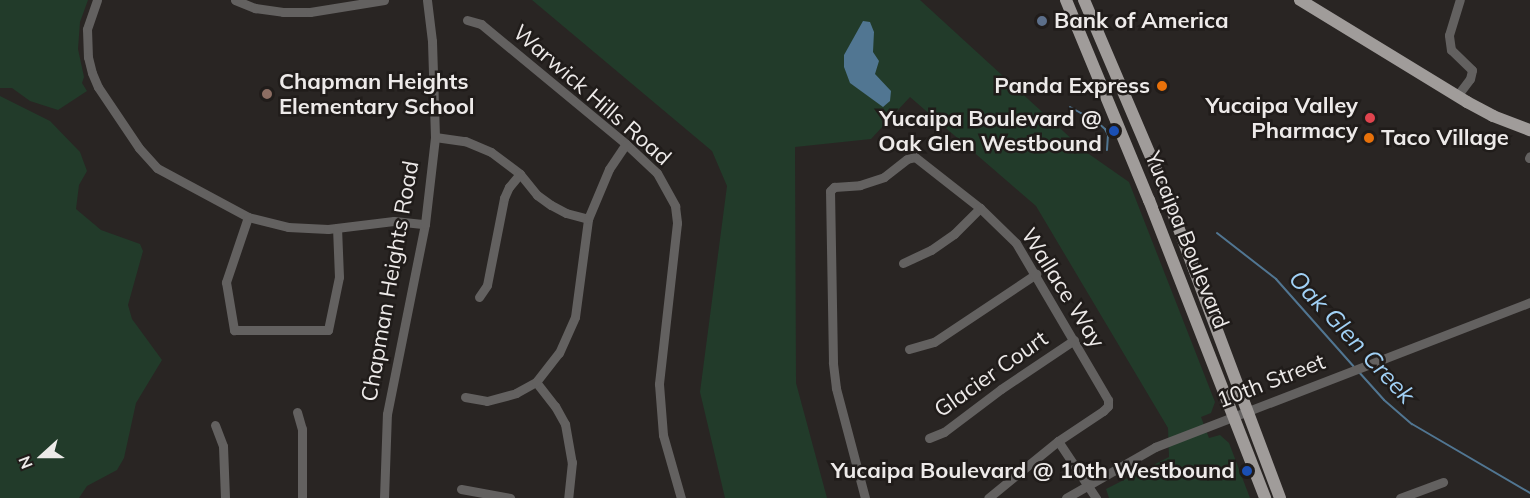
<!DOCTYPE html>
<html>
<head>
<meta charset="utf-8">
<style>
  body { margin:0 }
  #map { position:relative; width:1530px; height:498px; overflow:hidden; background:#292523; font-family:Mulish,sans-serif }
  div>[style] { position:absolute }
  .green>* { inset:0; background:#223b2a }
  .water>* { inset:0; background:#517692 }
  .stream>* { height:2px; margin:-1px; padding:0 1px; transform-origin:1px; border-radius:1px; background:#517692 }
  .minor>* { height:9px; margin:-4.5px; padding:0 4.5px; transform-origin:4.5px; border-radius:4.5px; background:#636160 }
  .major>* { height:12px; margin:-6px; padding:0 6px; transform-origin:6px; border-radius:6px; background:#a09c9a }
  .dots>* { width:16px; height:16px; translate:-50% -50%; box-sizing:border-box; border:3px solid #201c1a; border-radius:50% }
  span { translate:-50% -50%; white-space:nowrap; text-align:center; line-height:1.15; -webkit-text-stroke:5px #201c1a; paint-order:stroke }
  .poi-label { font-size:22px; color:#edeae9; font-weight:700 }
  .left { translate:0 -50%; text-align:left }
  .right { translate:-100% -50%; text-align:right }
  .street-label { font-size:22px; color:#edeae9 }
  .water-label { font-size:24px; color:#a1d1f6; font-style:italic }
  .north { position:absolute; left:12px; top:426px; width:60px; height:60px; -webkit-text-stroke:4px #201c1a; paint-order:stroke; rotate:249deg; font-size:16px; font-weight:700; line-height:24px; text-align:center; color:#edeae9 }
  .north::after { content:''; display:block; margin:auto; width:21px; height:27px; background:#edeae9; clip-path:polygon(50% 0,100% 100%,50% 72%,0 100%) }
</style>
</head>
<body>
<div id="map">
  <div class="green">
    <div style="clip-path:polygon(0 0,88px 0,80px 22px,78px 49px,84px 77px,82px 83px,87px 91px,58px 110px,30px 101px,12px 88px,0 88px)"></div>
    <div style="clip-path:polygon(532px 0,920px 0,1086px 152px,1129px 182px,1215px 402px,1211px 413px,1201px 417px,1209px 438px,1220px 435px,1229px 443px,1250px 498px,1109px 498px,1106px 489px,1169px 457px,1168px 428px,1036px 206px,910px 97px,871px 139px,795px 147px,796px 383px,827px 498px,725px 498px,700px 392px,727px 186px,712px 151px)"></div>
    <div style="clip-path:polygon(0 96px,50px 121px,80px 152px,87px 171px,79px 185px,76px 209px,101px 230px,140px 244px,143px 251px,128px 305px,132px 319px,162px 360px,136px 403px,124px 458px,117px 470px,87px 486px,79px 498px,0 498px)"></div>
  </div>
  <div class="water">
    <div style="clip-path:polygon(863px 21px,870px 22px,874px 32px,873px 52px,879px 61px,875px 74px,891px 91px,890px 101px,883px 107px,850px 83px,844px 67px,844px 55px)"></div>
  </div>
  <div class="stream">
    <div style="left:1070px;top:107px;width:31px;rotate:29deg"></div>
    <div style="left:1097px;top:122px;width:11px;rotate:41deg"></div>
    <div style="left:1105px;top:129px;width:7px;rotate:63deg"></div>
    <div style="left:1108px;top:135px;width:15px;rotate:94deg"></div>
    <div style="left:1217px;top:233px;width:75px;rotate:37.9deg"></div>
    <div style="left:1276px;top:279px;width:118px;rotate:48.4deg"></div>
    <div style="left:1358px;top:371px;width:39px;rotate:48deg"></div>
    <div style="left:1384px;top:400px;width:37px;rotate:41deg"></div>
    <div style="left:1412px;top:424px;width:137px;rotate:30.3deg"></div>
  </div>
  <div class="minor">
    <div style="left:97px;top:0;width:31px;rotate:109deg"></div>
    <div style="left:87px;top:29px;width:28px;rotate:88deg"></div>
    <div style="left:88px;top:57px;width:16px;rotate:76deg"></div>
    <div style="left:92px;top:73px;width:15px;rotate:67deg"></div>
    <div style="left:98px;top:87px;width:73px;rotate:56.1deg"></div>
    <div style="left:139px;top:148px;width:27px;rotate:48deg"></div>
    <div style="left:157px;top:168px;width:103px;rotate:28.3deg"></div>
    <div style="left:248px;top:217px;width:41px;rotate:14deg"></div>
    <div style="left:288px;top:227px;width:40px;rotate:2.9deg"></div>
    <div style="left:328px;top:229px;width:66px;rotate:-6.9deg"></div>
    <div style="left:394px;top:221px;width:31px;rotate:6deg"></div>
    <div style="left:235px;top:0;width:22px;rotate:22deg"></div>
    <div style="left:255px;top:8px;width:28px;rotate:8deg"></div>
    <div style="left:283px;top:12px;width:27px"></div>
    <div style="left:310px;top:12px;width:75px;rotate:-9.2deg"></div>
    <div style="left:467px;top:20px;width:15px;rotate:16deg"></div>
    <div style="left:481px;top:24px;width:188px;rotate:39.6deg"></div>
    <div style="left:626px;top:144px;width:42px;rotate:43.1deg"></div>
    <div style="left:657px;top:173px;width:38px;rotate:61deg"></div>
    <div style="left:675px;top:206px;width:17px;rotate:83deg"></div>
    <div style="left:677px;top:223px;width:162px;rotate:96.4deg"></div>
    <div style="left:659px;top:384px;width:51px;rotate:85.5deg"></div>
    <div style="left:663px;top:435px;width:66px;rotate:74.1deg"></div>
    <div style="left:1457px;top:96px;width:21px;rotate:-53deg"></div>
    <div style="left:1470px;top:79px;width:9px;rotate:-77deg"></div>
    <div style="left:1472px;top:70px;width:29px;rotate:-136deg"></div>
    <div style="left:1451px;top:50px;width:15px;rotate:-98deg"></div>
    <div style="left:1449px;top:35px;width:37px;rotate:-73deg"></div>
    <div style="left:435px;top:137px;width:30px;rotate:8deg"></div>
    <div style="left:465px;top:141px;width:28px;rotate:23deg"></div>
    <div style="left:491px;top:152px;width:36px;rotate:37deg"></div>
    <div style="left:520px;top:174px;width:27px;rotate:51deg"></div>
    <div style="left:537px;top:195px;width:17px;rotate:36deg"></div>
    <div style="left:551px;top:205px;width:17px;rotate:28deg"></div>
    <div style="left:566px;top:213px;width:23px;rotate:15deg"></div>
    <div style="left:1529px;top:158px;width:2px;rotate:-63deg"></div>
    <div style="left:248px;top:217px;width:69px;rotate:108.7deg"></div>
    <div style="left:226px;top:282px;width:49px;rotate:80.5deg"></div>
    <div style="left:234px;top:330px;width:94px"></div>
    <div style="left:328px;top:330px;width:54px;rotate:-78.3deg"></div>
    <div style="left:339px;top:277px;width:49px;rotate:-92.3deg"></div>
    <div style="left:903px;top:263px;width:31px;rotate:-25deg"></div>
    <div style="left:931px;top:250px;width:28px;rotate:-35deg"></div>
    <div style="left:954px;top:234px;width:37px;rotate:-45deg"></div>
    <div style="left:479px;top:297px;width:14px;rotate:-56deg"></div>
    <div style="left:487px;top:285px;width:89px;rotate:-78.9deg"></div>
    <div style="left:504px;top:198px;width:12px;rotate:-66deg"></div>
    <div style="left:509px;top:187px;width:17px;rotate:-50deg"></div>
    <div style="left:909px;top:349px;width:26px;rotate:-16deg"></div>
    <div style="left:934px;top:342px;width:123px;rotate:-33.7deg"></div>
    <div style="left:536px;top:382px;width:31px;rotate:52deg"></div>
    <div style="left:555px;top:406px;width:21px;rotate:61deg"></div>
    <div style="left:565px;top:424px;width:39px;rotate:80deg"></div>
    <div style="left:572px;top:462px;width:36px;rotate:96deg"></div>
    <div style="left:465px;top:397px;width:22px;rotate:10deg"></div>
    <div style="left:487px;top:401px;width:30px;rotate:-15deg"></div>
    <div style="left:516px;top:393px;width:23px;rotate:-29deg"></div>
    <div style="left:536px;top:382px;width:37px;rotate:-52deg"></div>
    <div style="left:559px;top:353px;width:39px;rotate:-66deg"></div>
    <div style="left:575px;top:317px;width:99px;rotate:-82.4deg"></div>
    <div style="left:588px;top:219px;width:54px;rotate:-67.2deg"></div>
    <div style="left:609px;top:169px;width:30px;rotate:-56deg"></div>
    <div style="left:297px;top:412px;width:18px;rotate:74deg"></div>
    <div style="left:302px;top:429px;width:69px;rotate:90deg"></div>
    <div style="left:215px;top:425px;width:22px;rotate:69deg"></div>
    <div style="left:223px;top:446px;width:52px;rotate:87.8deg"></div>
    <div style="left:929px;top:438px;width:16px;rotate:-22deg"></div>
    <div style="left:944px;top:432px;width:71px;rotate:-37deg"></div>
    <div style="left:1001px;top:389px;width:88px;rotate:-33.9deg"></div>
    <div style="left:1058px;top:441px;width:69px;rotate:56.3deg"></div>
    <div style="left:461px;top:489px;width:50px;rotate:10.4deg"></div>
    <div style="left:384px;top:498px;width:84px;rotate:-88deg"></div>
    <div style="left:387px;top:414px;width:194px;rotate:-78.7deg"></div>
    <div style="left:425px;top:224px;width:88px;rotate:-83.4deg"></div>
    <div style="left:435px;top:137px;width:96px;rotate:-91.8deg"></div>
    <div style="left:432px;top:41px;width:41px;rotate:-97deg"></div>
    <div style="left:865px;top:498px;width:114px;rotate:-104.8deg"></div>
    <div style="left:836px;top:388px;width:26px;rotate:-97deg"></div>
    <div style="left:833px;top:362px;width:171px;rotate:-91deg"></div>
    <div style="left:830px;top:191px;width:6px;rotate:-45deg"></div>
    <div style="left:834px;top:187px;width:26px;rotate:-4deg"></div>
    <div style="left:860px;top:185px;width:25px;rotate:-18deg"></div>
    <div style="left:884px;top:177px;width:29px;rotate:-38deg"></div>
    <div style="left:907px;top:159px;width:8px;rotate:-14deg"></div>
    <div style="left:915px;top:157px;width:83px;rotate:38.1deg"></div>
    <div style="left:980px;top:208px;width:50px;rotate:44.2deg"></div>
    <div style="left:1016px;top:243px;width:182px;rotate:59.6deg"></div>
    <div style="left:1108px;top:400px;width:6px;rotate:90deg"></div>
    <div style="left:1108px;top:406px;width:7px;rotate:135deg"></div>
    <div style="left:1103px;top:411px;width:54px;rotate:146.3deg"></div>
    <div style="left:1058px;top:441px;width:90px;rotate:140.8deg"></div>
    <div style="left:1066px;top:498px;width:103px;rotate:-29.8deg"></div>
    <div style="left:1155px;top:447px;width:402px;rotate:-21.1deg"></div>
    <div style="left:1400px;top:498px;width:46px;rotate:-20.4deg"></div>
  </div>
  <div class="major">
    <div style="left:1066px;top:0;width:217px;rotate:67.5deg"></div>
    <div style="left:1149px;top:200px;width:320px;rotate:68.7deg"></div>
    <div style="left:1084px;top:0;width:191px;rotate:66.9deg"></div>
    <div style="left:1159px;top:176px;width:344px;rotate:69.4deg"></div>
    <div style="left:1300px;top:0;width:196px;rotate:31.4deg"></div>
    <div style="left:1467px;top:102px;width:30px;rotate:28deg"></div>
    <div style="left:1493px;top:116px;width:40px;rotate:21deg"></div>
  </div>
  <div class="dots">
    <div style="left:1042px;top:21px;background:#5c6f8a"></div>
    <div style="left:1162px;top:86px;background:#e8710a"></div>
    <div style="left:267px;top:94px;background:#8d6e63"></div>
    <div style="left:1370px;top:118px;background:#e0444e"></div>
    <div style="left:1114px;top:131px;background:#1a4fb4"></div>
    <div style="left:1369px;top:138px;background:#e8710a"></div>
    <div style="left:1247px;top:471px;background:#1a4fb4"></div>
  </div>
  <div class="poi-label">
    <span class="left" style="left:1054px;top:21px">Bank of America</span>
    <span class="left" style="left:279px;top:94px">Chapman Heights<br>Elementary School</span>
    <span class="right" style="left:1150px;top:86px">Panda Express</span>
    <span class="right" style="left:1358px;top:118px">Yucaipa Valley<br>Pharmacy</span>
    <span class="right" style="left:1102px;top:131px">Yucaipa Boulevard @<br>Oak Glen Westbound</span>
    <span class="left" style="left:1381px;top:138px">Taco Village</span>
    <span class="right" style="left:1235px;top:471px">Yucaipa Boulevard @ 10th Westbound</span>
  </div>
  <div class="street-label">
    <span style="left:592px;top:95px;rotate:41deg">Warwick Hills Road</span>
    <span style="left:1187px;top:240px;rotate:68deg">Yucaipa Boulevard</span>
    <span style="left:390px;top:281px;rotate:-80deg">Chapman Heights Road</span>
    <span style="left:1063px;top:288px;rotate:58deg">Wallace Way</span>
    <span style="left:991px;top:374px;rotate:-35deg">Glacier Court</span>
    <span style="left:1271px;top:381px;rotate:-21deg">10th Street</span>
  </div>
  <div class="water-label">
    <span style="left:1352px;top:337px;rotate:47deg">Oak Glen Creek</span>
  </div>
  <div class="north">N</div>
</div>
</body>
</html>
